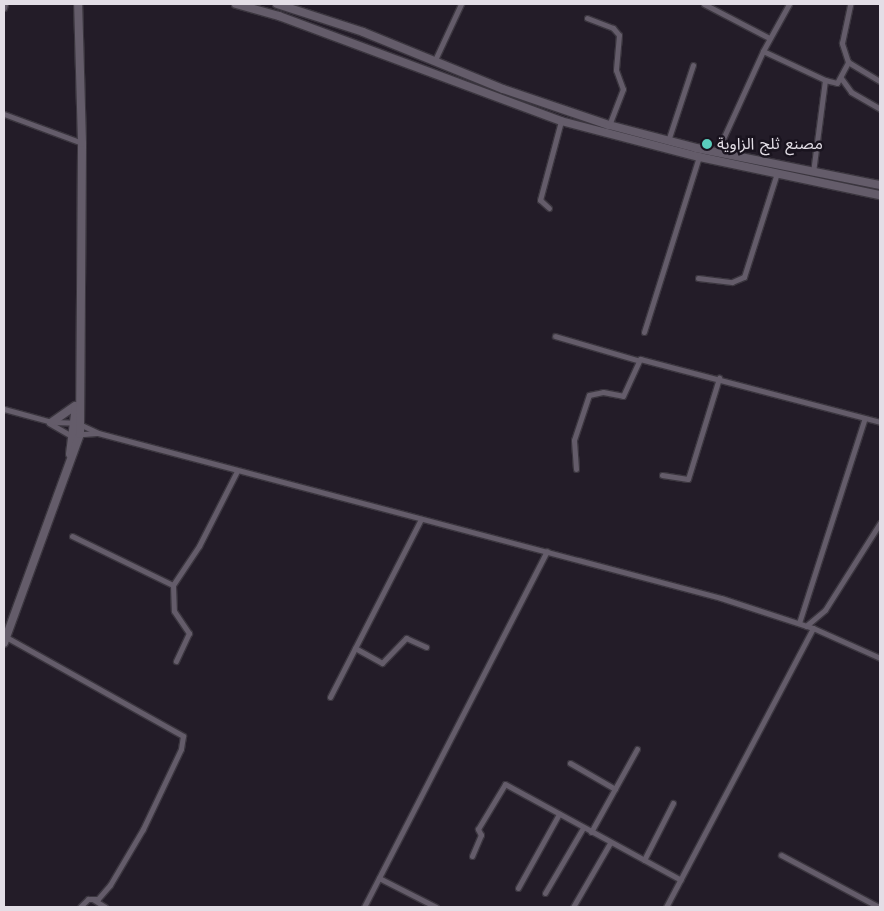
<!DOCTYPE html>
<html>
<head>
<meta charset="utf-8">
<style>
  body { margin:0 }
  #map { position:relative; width:884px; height:911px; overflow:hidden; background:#231c28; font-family:"Work Sans","Noto Sans Arabic",sans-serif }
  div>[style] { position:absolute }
  .roads { filter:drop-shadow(1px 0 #3b363f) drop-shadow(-1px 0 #3b363f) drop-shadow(0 1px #3b363f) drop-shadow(0 -1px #3b363f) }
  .street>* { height:5px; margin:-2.5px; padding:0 2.5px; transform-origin:2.5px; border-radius:2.5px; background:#645c6a }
  .secondary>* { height:8px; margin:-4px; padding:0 4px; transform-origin:4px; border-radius:4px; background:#645c6a }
  .dots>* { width:14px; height:14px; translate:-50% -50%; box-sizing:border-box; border:2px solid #19131e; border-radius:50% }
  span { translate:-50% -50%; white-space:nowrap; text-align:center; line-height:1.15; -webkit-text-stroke:5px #19131e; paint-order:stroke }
  .poi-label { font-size:16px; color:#e3dee6 }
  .left { translate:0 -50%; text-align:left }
  .frame { position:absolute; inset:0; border:5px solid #e3dee6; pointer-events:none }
</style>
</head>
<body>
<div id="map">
  <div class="roads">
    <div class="street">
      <div style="left:704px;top:4px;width:73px;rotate:27.6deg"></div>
      <div style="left:4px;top:8px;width:4px;rotate:-76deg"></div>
      <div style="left:587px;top:18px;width:28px;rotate:21deg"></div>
      <div style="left:613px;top:28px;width:9px;rotate:49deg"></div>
      <div style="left:619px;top:35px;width:35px;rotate:95deg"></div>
      <div style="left:616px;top:70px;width:20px;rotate:70deg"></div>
      <div style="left:623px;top:89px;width:39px;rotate:111deg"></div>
      <div style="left:763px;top:51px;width:68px;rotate:25.1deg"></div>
      <div style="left:825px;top:80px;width:93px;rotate:97.4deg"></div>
      <div style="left:435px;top:60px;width:62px;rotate:-65.1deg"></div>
      <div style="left:848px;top:62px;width:37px;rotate:31deg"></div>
      <div style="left:841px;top:78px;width:17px;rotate:54deg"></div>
      <div style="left:851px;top:92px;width:34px;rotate:30deg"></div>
      <div style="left:825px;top:80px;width:12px;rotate:14deg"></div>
      <div style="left:837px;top:83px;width:24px;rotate:-62deg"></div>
      <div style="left:848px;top:62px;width:20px;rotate:-108deg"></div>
      <div style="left:842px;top:43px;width:40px;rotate:-78deg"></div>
      <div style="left:4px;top:114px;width:83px;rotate:20.4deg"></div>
      <div style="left:668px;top:141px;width:80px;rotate:-71.8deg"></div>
      <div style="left:717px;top:152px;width:111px;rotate:-65.5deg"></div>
      <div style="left:763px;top:51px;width:54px;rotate:-61deg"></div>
      <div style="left:549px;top:208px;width:12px;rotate:-138deg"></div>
      <div style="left:540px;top:200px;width:82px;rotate:-75.1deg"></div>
      <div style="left:698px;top:278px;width:34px;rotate:7deg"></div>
      <div style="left:732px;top:282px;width:13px;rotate:-23deg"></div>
      <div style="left:744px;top:277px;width:109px;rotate:-72.4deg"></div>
      <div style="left:644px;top:332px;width:183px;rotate:-72.6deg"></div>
      <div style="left:555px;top:336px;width:85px;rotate:16.3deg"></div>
      <div style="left:4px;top:409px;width:50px;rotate:15.2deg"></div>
      <div style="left:52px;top:422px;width:25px;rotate:2deg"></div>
      <div style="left:77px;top:423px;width:23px;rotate:25deg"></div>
      <div style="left:98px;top:433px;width:644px;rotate:14.83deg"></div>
      <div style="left:721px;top:598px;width:97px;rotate:18.1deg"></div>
      <div style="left:813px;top:628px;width:73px;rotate:24.1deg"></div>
      <div style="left:49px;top:423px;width:24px;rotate:30deg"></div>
      <div style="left:70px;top:435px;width:27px;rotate:-4deg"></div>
      <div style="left:576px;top:469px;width:29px;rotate:-94deg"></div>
      <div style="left:574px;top:440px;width:47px;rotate:-71.6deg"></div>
      <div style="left:589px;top:395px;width:14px;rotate:-12deg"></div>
      <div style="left:603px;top:392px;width:20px;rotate:11deg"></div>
      <div style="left:623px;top:396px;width:41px;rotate:-65.3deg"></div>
      <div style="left:640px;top:359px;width:248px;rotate:14.7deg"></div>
      <div style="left:662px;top:475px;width:26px;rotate:9deg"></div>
      <div style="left:688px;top:479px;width:106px;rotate:-72.9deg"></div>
      <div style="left:72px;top:536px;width:112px;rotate:25.9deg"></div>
      <div style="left:173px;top:585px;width:47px;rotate:-56.3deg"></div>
      <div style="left:199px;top:546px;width:84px;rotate:-63.1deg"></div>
      <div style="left:173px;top:585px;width:26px;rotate:88deg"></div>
      <div style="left:174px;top:611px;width:27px;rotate:56deg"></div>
      <div style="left:189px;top:633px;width:31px;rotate:115deg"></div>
      <div style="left:799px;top:623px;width:215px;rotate:-72.2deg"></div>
      <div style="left:806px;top:626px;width:25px;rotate:-40deg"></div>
      <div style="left:825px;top:610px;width:103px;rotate:-57.7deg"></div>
      <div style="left:6px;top:637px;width:203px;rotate:29.2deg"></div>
      <div style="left:183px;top:736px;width:13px;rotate:99deg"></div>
      <div style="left:181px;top:749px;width:89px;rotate:115.4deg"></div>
      <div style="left:143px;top:829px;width:65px;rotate:120.5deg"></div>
      <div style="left:110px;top:885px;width:18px;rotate:131deg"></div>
      <div style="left:98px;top:899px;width:10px;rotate:180deg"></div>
      <div style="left:88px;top:899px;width:11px;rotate:135deg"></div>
      <div style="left:355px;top:648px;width:31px;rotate:29deg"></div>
      <div style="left:382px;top:663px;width:35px;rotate:-46deg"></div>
      <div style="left:406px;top:638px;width:22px;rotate:24deg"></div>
      <div style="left:330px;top:697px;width:200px;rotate:-62.9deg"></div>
      <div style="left:570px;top:763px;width:52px;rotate:30deg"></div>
      <div style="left:591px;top:832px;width:95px;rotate:-61deg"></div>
      <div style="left:781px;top:855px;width:111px;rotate:28deg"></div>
      <div style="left:472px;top:856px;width:23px;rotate:-67deg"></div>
      <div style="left:481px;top:835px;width:7px;rotate:-117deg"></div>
      <div style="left:478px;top:829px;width:52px;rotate:-59deg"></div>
      <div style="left:505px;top:784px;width:200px;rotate:28.6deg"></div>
      <div style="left:644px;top:860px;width:64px;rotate:-63deg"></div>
      <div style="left:379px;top:878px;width:64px;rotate:27deg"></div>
      <div style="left:518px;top:888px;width:85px;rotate:-61deg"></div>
      <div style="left:545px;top:893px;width:75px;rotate:-59.7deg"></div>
      <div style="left:94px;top:900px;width:13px;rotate:32deg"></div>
      <div style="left:364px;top:907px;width:400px;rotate:-62.8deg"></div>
      <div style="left:573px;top:907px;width:74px;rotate:-60deg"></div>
      <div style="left:666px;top:907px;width:315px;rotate:-62.2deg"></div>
    </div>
    <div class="secondary">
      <div style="left:236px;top:4px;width:45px;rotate:15.6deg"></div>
      <div style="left:279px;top:16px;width:301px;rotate:20.4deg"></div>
      <div style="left:561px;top:121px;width:143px;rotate:14.6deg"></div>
      <div style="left:699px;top:157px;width:185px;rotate:11.9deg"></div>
      <div style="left:277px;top:4px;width:90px;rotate:18deg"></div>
      <div style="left:363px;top:32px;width:151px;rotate:22.2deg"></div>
      <div style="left:503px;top:89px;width:112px;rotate:18.8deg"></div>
      <div style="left:609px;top:125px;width:90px;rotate:14.8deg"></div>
      <div style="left:696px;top:148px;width:188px;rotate:11.4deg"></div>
      <div style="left:52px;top:422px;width:28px;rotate:-35deg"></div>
      <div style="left:70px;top:454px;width:48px;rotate:-82.9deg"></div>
      <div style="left:4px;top:643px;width:222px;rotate:-70deg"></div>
      <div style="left:80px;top:434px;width:291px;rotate:-89.6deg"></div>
      <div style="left:82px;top:143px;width:139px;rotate:-91.6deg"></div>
    </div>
  </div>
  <div class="dots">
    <div style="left:707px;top:144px;background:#5acebd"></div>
  </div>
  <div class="poi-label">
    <span class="left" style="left:717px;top:144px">مصنع ثلج الزاوية</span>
  </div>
  <div class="frame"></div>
</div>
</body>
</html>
